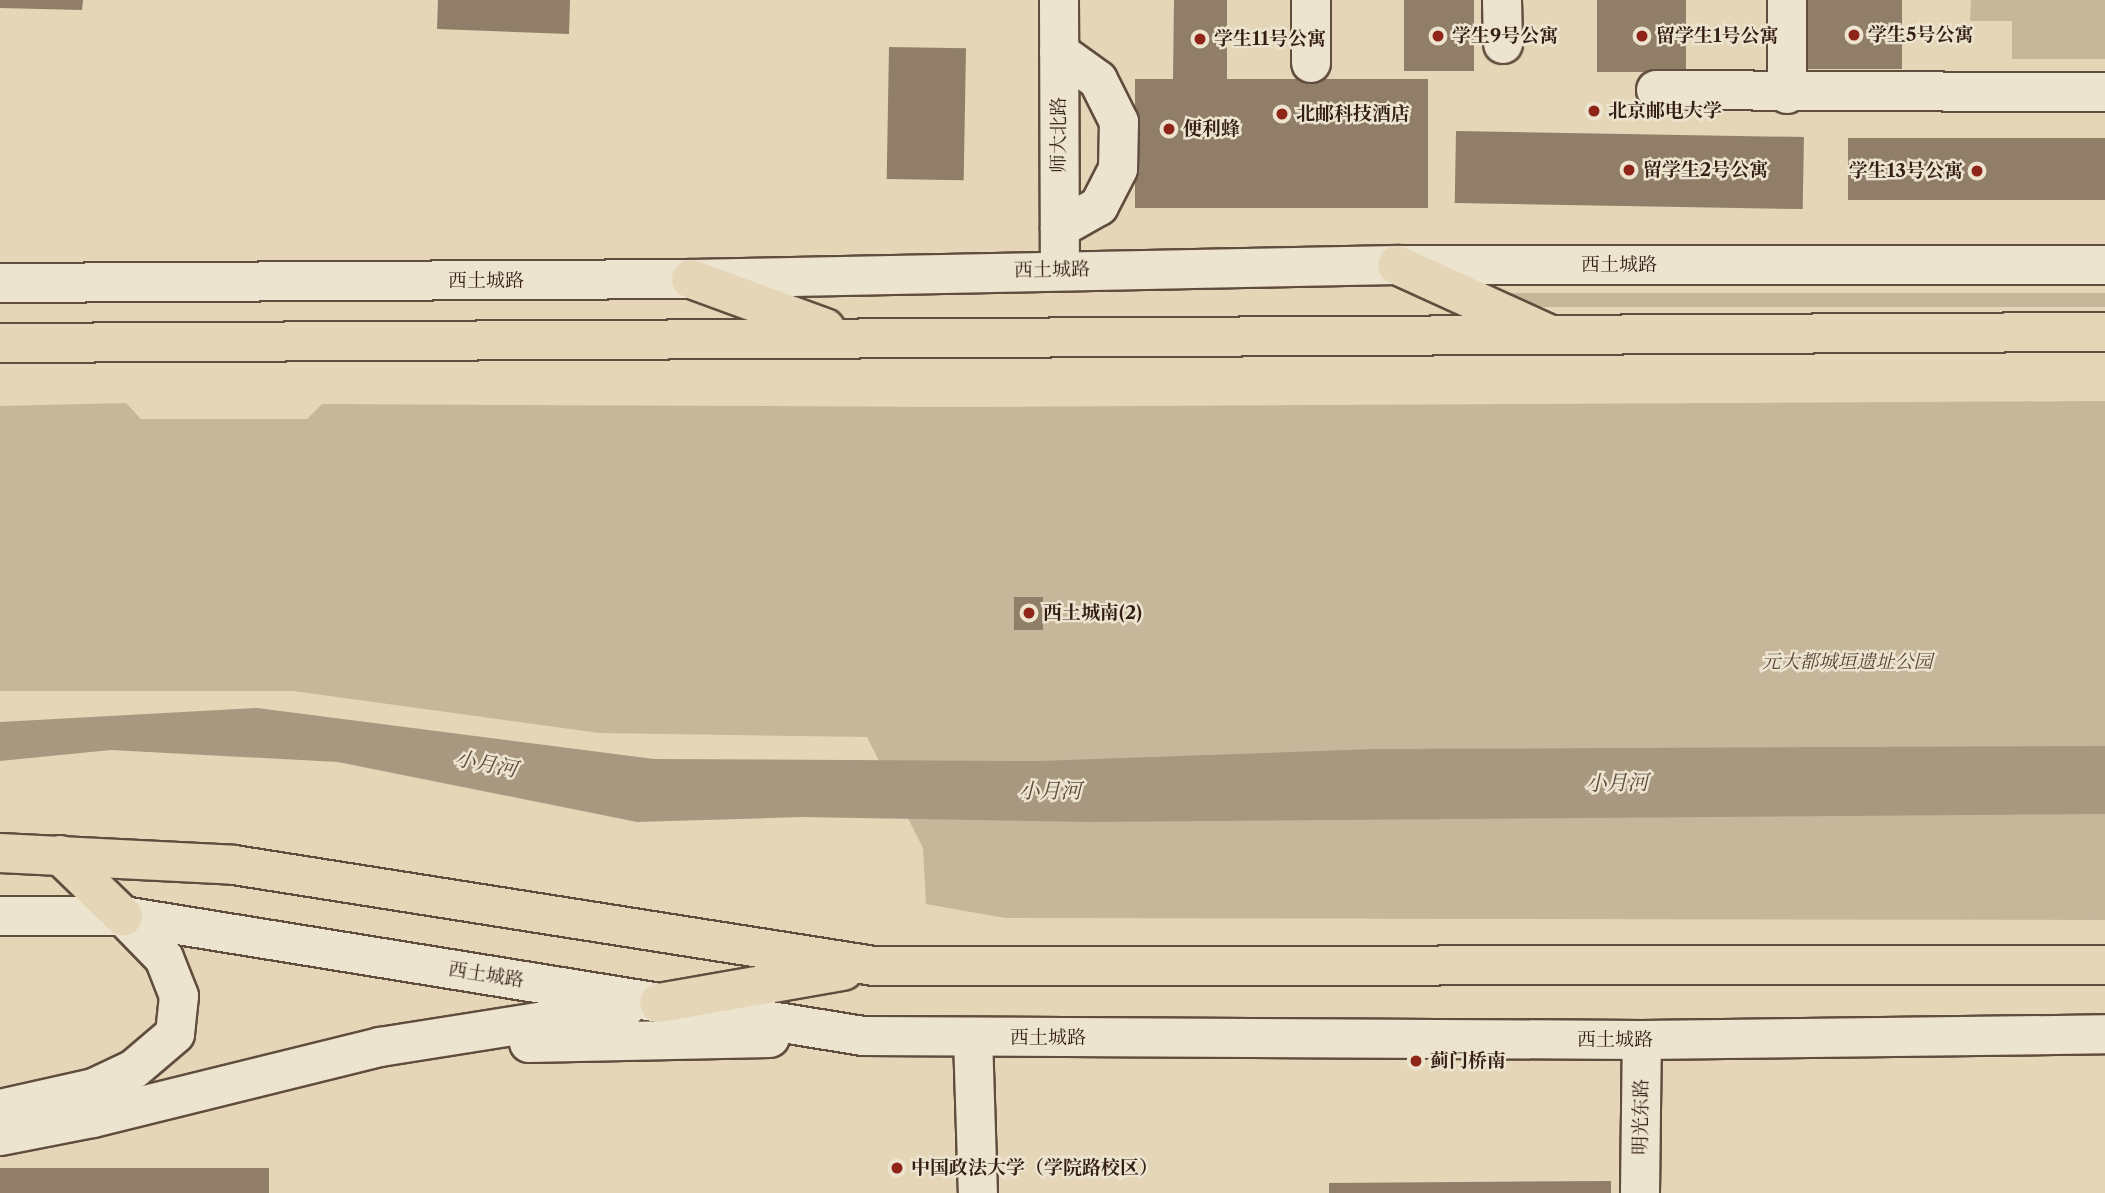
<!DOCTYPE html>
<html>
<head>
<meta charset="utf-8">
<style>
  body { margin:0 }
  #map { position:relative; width:2105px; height:1193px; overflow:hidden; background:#e4d6b7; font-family:"Libre Caslon Text","Noto Serif SC",serif }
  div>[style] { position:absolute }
  .green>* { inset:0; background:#c6b79b; transform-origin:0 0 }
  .water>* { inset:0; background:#a89880 }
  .building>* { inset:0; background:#907e69; transform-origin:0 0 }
  .roads { filter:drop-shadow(2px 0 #614d3e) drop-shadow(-2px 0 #614d3e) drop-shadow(0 2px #614d3e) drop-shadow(0 -2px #614d3e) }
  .minor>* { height:38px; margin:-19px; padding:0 19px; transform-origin:19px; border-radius:19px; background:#ede4d0 }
  .highway>* { height:38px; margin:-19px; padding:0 19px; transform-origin:19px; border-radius:19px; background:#e4d6b7 }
  .dots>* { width:19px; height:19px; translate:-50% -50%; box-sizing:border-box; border:4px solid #ede4d0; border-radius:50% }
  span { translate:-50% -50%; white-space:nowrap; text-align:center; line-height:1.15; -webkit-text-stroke:5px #ede4d0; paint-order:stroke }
  .poi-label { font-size:19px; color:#351f15; font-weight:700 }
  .left { translate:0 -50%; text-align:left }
  .right { translate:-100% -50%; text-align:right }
  .street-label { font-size:19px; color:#351f15 }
  .park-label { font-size:19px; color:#594536; font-style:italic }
  .water-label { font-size:21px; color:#5d493a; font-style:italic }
</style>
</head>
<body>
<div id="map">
  <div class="green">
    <div style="clip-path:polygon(1971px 0,2105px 0,2105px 59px,2012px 59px,2012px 21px,1970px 21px)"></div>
    <div style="left:2105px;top:293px;width:14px;height:614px;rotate:90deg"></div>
    <div style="clip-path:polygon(2105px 401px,2105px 920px,1005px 918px,926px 904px,923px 848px,867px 737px,599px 733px,293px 691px,0 691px,0 406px,126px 403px,141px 419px,307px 419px,322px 404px,947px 407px)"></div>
  </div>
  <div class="water">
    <div style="clip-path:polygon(257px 708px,654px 759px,1039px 761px,1375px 749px,2105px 746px,2105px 814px,1090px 822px,802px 817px,637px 822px,338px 762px,111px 750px,0 761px,0 722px)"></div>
  </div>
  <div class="building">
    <div style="clip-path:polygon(0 0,83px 0,82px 10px,0 8px)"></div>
    <div style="clip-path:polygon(438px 0,570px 0,569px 34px,437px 29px)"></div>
    <div style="clip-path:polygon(1174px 0,1227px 0,1227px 79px,1428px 79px,1428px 208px,1135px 208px,1135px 79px,1173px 79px)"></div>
    <div style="left:1404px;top:0;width:70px;height:71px"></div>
    <div style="left:1597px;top:0;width:89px;height:72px"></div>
    <div style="left:1807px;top:0;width:95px;height:69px"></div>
    <div style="left:889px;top:47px;width:77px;height:132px;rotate:1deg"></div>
    <div style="left:1456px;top:131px;width:348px;height:72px;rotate:1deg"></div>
    <div style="left:2105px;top:138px;width:62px;height:257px;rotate:90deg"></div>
    <div style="left:1014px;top:597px;width:29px;height:33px"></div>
    <div style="left:269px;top:1168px;width:25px;height:269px;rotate:90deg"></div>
    <div style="clip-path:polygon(1611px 1181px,1611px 1193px,1329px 1193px,1329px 1183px)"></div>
  </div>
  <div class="roads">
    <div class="minor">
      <div style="left:1059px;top:0;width:269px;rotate:89.8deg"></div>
      <div style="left:1311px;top:0;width:63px;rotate:90deg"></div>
      <div style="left:1502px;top:0;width:44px;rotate:88.7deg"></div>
      <div style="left:1059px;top:52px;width:48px;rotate:35.7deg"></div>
      <div style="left:1098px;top:80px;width:47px;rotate:63.4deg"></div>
      <div style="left:1119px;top:122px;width:47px;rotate:91.2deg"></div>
      <div style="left:1118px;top:169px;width:42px;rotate:117.2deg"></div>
      <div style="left:1099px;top:206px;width:45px;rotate:150.6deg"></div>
      <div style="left:1656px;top:90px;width:449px;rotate:0.3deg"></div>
      <div style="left:1787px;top:94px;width:94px;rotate:-90deg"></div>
      <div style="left:0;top:283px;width:691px;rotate:-0.33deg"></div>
      <div style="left:691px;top:279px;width:706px;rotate:-1.14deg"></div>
      <div style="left:1397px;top:265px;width:708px"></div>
      <div style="left:0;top:916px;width:123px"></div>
      <div style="left:123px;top:916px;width:750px;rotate:9.21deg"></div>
      <div style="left:863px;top:1036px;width:779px;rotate:0.29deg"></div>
      <div style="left:1642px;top:1040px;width:463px;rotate:-0.7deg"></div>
      <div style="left:973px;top:1037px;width:156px;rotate:88.2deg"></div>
      <div style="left:529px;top:1043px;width:241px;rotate:-1.2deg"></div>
      <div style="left:0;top:1109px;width:96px;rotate:-12.6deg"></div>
      <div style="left:94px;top:1088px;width:44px;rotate:-25.4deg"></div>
      <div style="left:134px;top:1069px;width:54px;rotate:-40.5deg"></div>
      <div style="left:175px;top:1034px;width:38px;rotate:-84deg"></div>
      <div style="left:179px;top:996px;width:41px;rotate:-111.5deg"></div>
      <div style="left:164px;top:958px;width:59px;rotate:-134.3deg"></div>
      <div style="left:0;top:1136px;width:95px;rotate:-11deg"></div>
      <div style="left:93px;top:1118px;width:296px;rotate:-13.9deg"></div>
      <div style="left:380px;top:1047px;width:248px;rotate:-9deg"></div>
      <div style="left:1640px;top:1193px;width:153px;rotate:-89.3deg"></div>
    </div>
    <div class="highway">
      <div style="left:1397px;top:265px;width:164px;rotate:24.5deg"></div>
      <div style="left:691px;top:279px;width:143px;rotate:20.1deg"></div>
      <div style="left:0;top:343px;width:2105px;rotate:-0.3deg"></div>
      <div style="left:0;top:853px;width:234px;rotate:2.9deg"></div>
      <div style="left:234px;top:865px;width:648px;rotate:8.97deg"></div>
      <div style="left:874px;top:966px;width:1231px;rotate:-0.05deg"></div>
      <div style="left:60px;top:855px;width:88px;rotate:44.1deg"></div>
      <div style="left:659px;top:1003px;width:187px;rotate:-9.9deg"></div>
    </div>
  </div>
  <div class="dots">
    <div style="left:1854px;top:35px;background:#8f2418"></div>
    <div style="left:1438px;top:36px;background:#8f2418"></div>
    <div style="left:1642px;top:36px;background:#8f2418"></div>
    <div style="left:1200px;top:39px;background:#8f2418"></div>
    <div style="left:1594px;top:111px;background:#8f2418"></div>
    <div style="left:1282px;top:114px;background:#8f2418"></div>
    <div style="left:1169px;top:129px;background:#8f2418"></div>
    <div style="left:1629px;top:170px;background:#8f2418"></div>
    <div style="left:1977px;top:171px;background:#8f2418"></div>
    <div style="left:1029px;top:613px;background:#8f2418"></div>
    <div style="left:1416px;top:1061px;background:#8f2418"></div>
    <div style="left:897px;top:1168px;background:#8f2418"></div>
  </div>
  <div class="poi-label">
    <span class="left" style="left:1868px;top:35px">学生5号公寓</span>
    <span class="left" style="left:1452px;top:36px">学生9号公寓</span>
    <span class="left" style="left:1656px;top:36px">留学生1号公寓</span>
    <span class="left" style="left:1214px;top:39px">学生11号公寓</span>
    <span class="left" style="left:1608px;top:111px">北京邮电大学</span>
    <span class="left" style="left:1296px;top:114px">北邮科技酒店</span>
    <span class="left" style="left:1183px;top:129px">便利蜂</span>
    <span class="left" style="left:1643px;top:170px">留学生2号公寓</span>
    <span class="right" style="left:1963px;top:171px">学生13号公寓</span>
    <span class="left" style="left:1043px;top:613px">西土城南(2)</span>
    <span class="left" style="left:1430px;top:1061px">蓟门桥南</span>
    <span class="left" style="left:911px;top:1168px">中国政法大学（学院路校区）</span>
  </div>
  <div class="street-label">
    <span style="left:1059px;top:135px;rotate:-90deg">师大北路</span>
    <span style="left:1619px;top:265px">西土城路</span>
    <span style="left:1052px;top:270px;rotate:-1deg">西土城路</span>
    <span style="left:486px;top:281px">西土城路</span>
    <span style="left:486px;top:975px;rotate:9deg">西土城路</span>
    <span style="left:1048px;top:1038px">西土城路</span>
    <span style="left:1615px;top:1040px">西土城路</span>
    <span style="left:1641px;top:1117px;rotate:-89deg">明光东路</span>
  </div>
  <div class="park-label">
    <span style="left:1847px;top:662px">元大都城垣遗址公园</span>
  </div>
  <div class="water-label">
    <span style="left:486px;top:764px;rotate:11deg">小月河</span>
    <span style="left:1617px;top:783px;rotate:-1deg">小月河</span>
    <span style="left:1050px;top:791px">小月河</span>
  </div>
</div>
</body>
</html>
